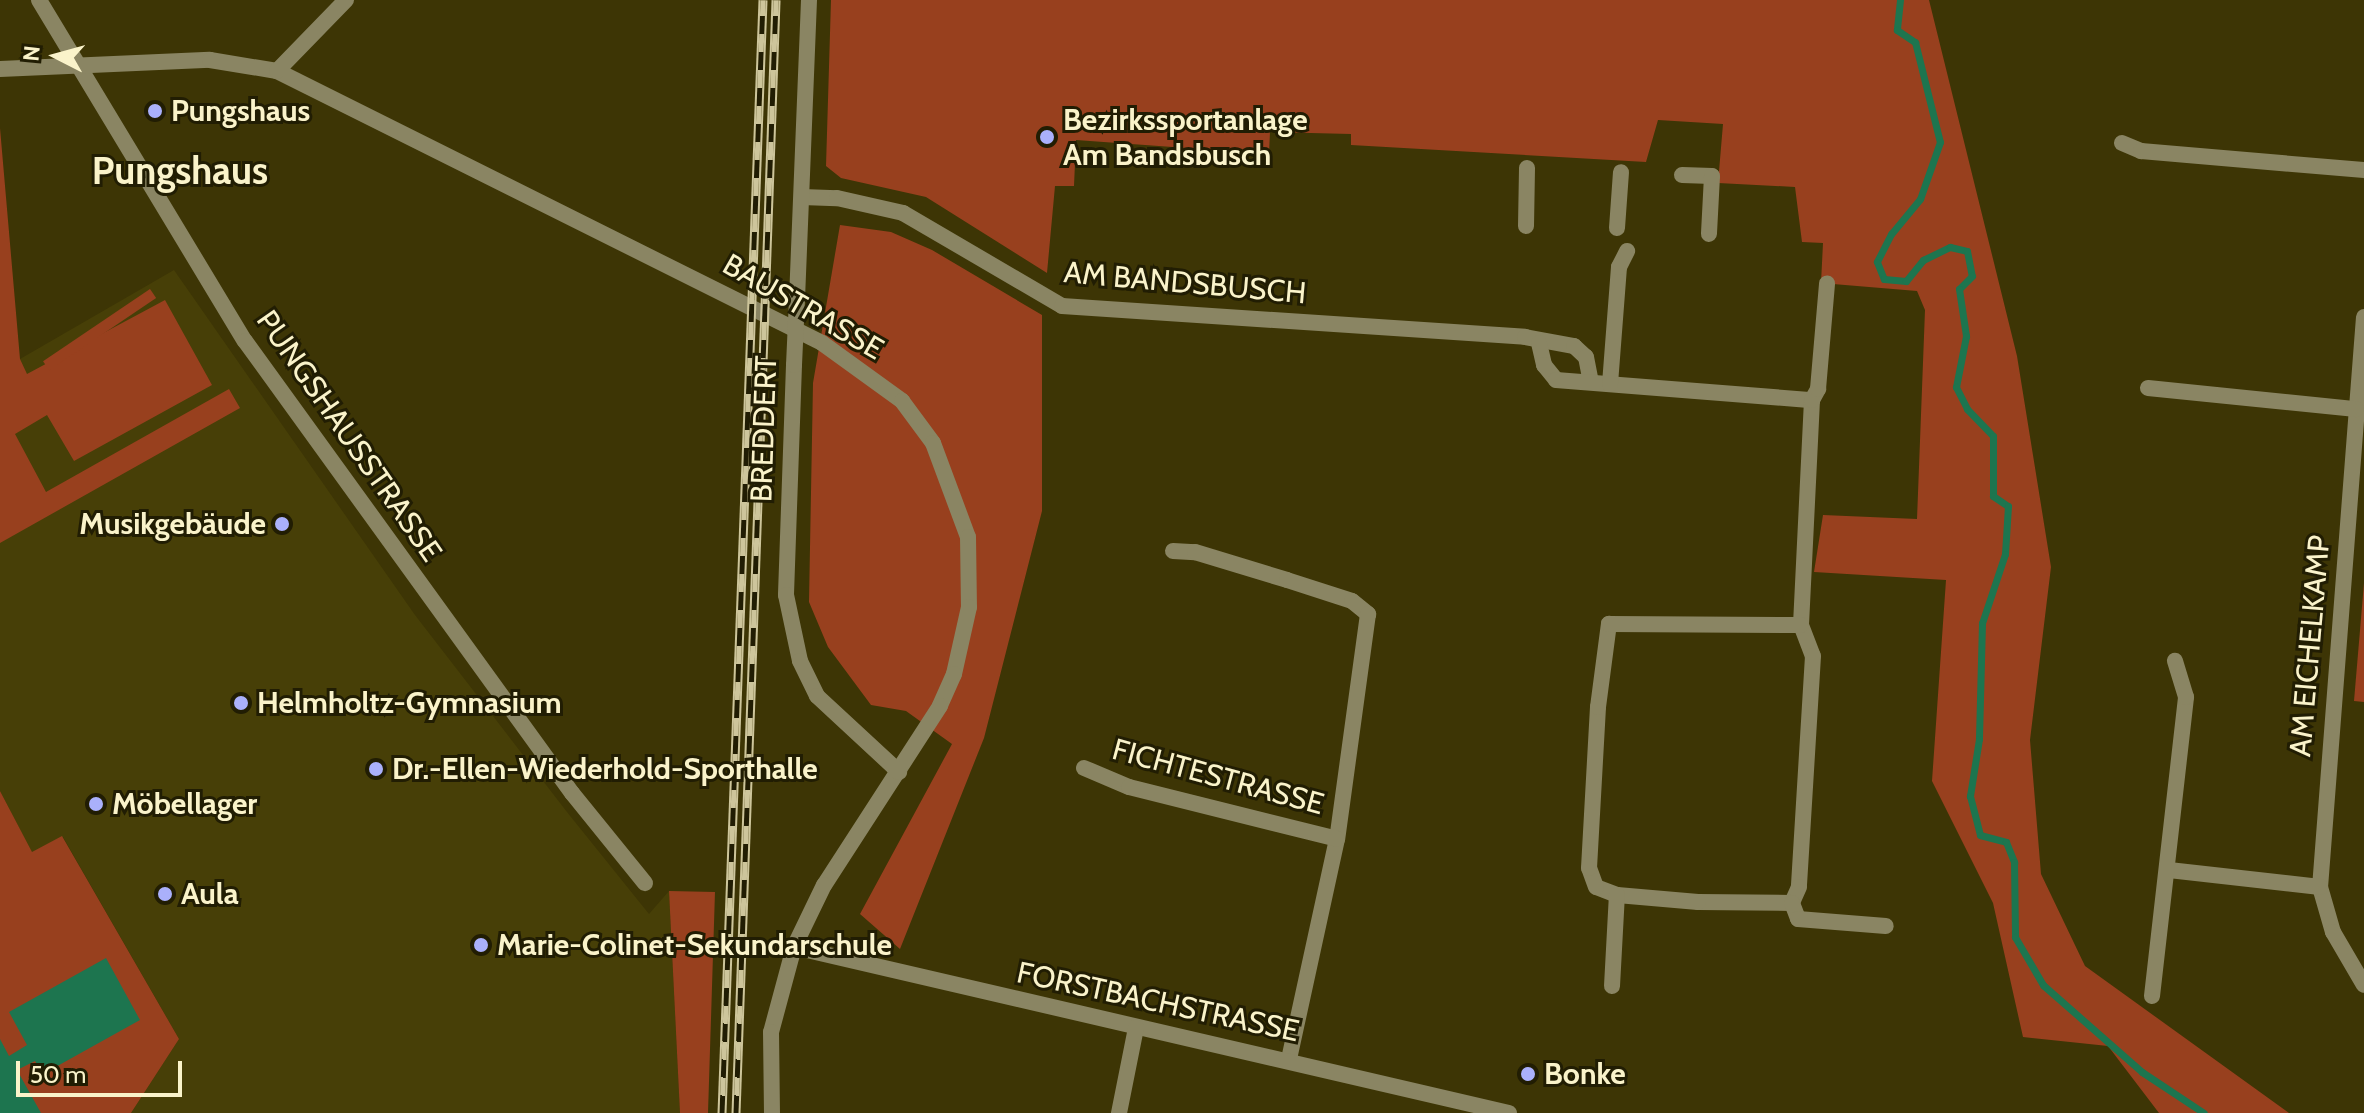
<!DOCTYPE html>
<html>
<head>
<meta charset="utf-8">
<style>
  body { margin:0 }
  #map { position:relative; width:2364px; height:1113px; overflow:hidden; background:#3d3505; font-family:Cabin,sans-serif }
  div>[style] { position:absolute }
  .built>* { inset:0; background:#473f07 }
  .green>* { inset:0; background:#98401e; transform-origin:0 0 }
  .water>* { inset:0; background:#1d754f }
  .stream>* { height:7px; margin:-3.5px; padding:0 3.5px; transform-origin:3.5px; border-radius:3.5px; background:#1d754f }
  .minor>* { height:16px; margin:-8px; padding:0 8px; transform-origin:8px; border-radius:8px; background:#8a8563 }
  .rail>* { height:9px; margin-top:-4.5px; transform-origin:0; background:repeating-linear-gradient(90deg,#211d03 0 18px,#cdc59b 0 36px); box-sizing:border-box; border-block:2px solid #cdc59b }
  .minor-bridge>* { height:16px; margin:-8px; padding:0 8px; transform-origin:8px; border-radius:8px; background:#8a8563 }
  .dots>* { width:22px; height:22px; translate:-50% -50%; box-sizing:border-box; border:4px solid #211d03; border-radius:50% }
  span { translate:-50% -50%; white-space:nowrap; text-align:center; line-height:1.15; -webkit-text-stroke:6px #211d03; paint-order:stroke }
  .poi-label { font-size:30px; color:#faf3ca; font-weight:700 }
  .left { translate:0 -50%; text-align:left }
  .right { translate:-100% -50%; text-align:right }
  .street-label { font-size:30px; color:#faf3ca }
  .district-label { font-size:38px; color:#faf3ca; font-weight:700 }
  .north { position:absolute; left:16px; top:16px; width:80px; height:80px; -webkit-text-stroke:6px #211d03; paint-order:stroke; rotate:276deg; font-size:22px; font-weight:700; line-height:32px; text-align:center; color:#faf3ca }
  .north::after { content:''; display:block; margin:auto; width:28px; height:36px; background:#faf3ca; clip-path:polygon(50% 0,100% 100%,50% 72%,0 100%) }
  .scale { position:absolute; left:16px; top:1061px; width:166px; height:36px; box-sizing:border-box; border:4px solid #faf3ca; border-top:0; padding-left:10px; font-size:24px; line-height:28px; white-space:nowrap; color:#faf3ca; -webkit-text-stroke:6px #211d03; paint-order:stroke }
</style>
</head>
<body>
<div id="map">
  <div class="built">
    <div style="clip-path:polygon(174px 270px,415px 615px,567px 812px,649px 914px,669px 891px,680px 1113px,131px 1113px,179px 1039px,63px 837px,32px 853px,0 791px,0 517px,20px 359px)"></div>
  </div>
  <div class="green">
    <div style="clip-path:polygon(831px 0,1929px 0,2017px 356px,2051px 567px,2030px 740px,2041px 874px,2085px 966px,2289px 1113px,2159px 1113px,2108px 1046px,2023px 1037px,1993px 903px,1932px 781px,1946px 580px,1814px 572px,1823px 515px,1917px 519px,1925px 310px,1917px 291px,1821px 283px,1823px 243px,1802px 242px,1795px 187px,1718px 183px,1723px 124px,1658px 120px,1646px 162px,1351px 145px,1351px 134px,1270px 132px,1269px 154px,1076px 140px,1074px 186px,1055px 186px,1047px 273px,926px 197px,841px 178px,826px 166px)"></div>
    <div style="clip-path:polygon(0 128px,20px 359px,27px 374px,165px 300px,212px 385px,74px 461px,47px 415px,15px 434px,46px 492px,229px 389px,240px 408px,0 543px)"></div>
    <div style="clip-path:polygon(840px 225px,891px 232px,932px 250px,1042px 315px,1042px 511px,984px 738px,900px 949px,860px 914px,952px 744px,906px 711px,871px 705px,828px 647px,809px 602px,813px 383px)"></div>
    <div style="left:150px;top:289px;width:11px;height:129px;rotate:56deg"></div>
    <div style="clip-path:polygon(2364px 583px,2364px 702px,2354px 701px)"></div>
    <div style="clip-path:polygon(0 791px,32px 852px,62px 836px,179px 1039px,131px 1113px,0 1113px)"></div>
    <div style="clip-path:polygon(669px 891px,715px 892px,708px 1113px,680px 1113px)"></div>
  </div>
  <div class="water">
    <div style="clip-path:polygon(106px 958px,140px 1020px,43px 1074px,35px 1061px,17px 1070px,41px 1113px,0 1113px,0 1039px,9px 1056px,27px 1045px,9px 1012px)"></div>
  </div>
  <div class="stream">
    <div style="left:1900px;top:0;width:30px;rotate:96deg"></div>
    <div style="left:1897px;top:30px;width:22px;rotate:34deg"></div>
    <div style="left:1915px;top:42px;width:103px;rotate:76deg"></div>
    <div style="left:1940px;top:142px;width:60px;rotate:109.3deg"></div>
    <div style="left:1920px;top:199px;width:45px;rotate:129.6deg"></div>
    <div style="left:1891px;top:234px;width:31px;rotate:117deg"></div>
    <div style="left:1877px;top:262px;width:18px;rotate:68deg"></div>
    <div style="left:1884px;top:279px;width:22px;rotate:5deg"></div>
    <div style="left:1906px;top:281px;width:27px;rotate:-51deg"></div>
    <div style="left:1923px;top:260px;width:30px;rotate:-26deg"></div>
    <div style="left:1950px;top:247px;width:17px;rotate:13deg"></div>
    <div style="left:1967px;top:251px;width:25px;rotate:79deg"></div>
    <div style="left:1972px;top:276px;width:18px;rotate:135deg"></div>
    <div style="left:1959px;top:289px;width:48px;rotate:81.5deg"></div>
    <div style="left:1966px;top:336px;width:52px;rotate:101.1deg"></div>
    <div style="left:1956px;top:387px;width:25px;rotate:63deg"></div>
    <div style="left:1967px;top:409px;width:37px;rotate:46deg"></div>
    <div style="left:1993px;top:436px;width:60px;rotate:90deg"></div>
    <div style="left:1993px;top:496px;width:18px;rotate:34deg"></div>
    <div style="left:2008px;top:506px;width:48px;rotate:93.6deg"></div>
    <div style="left:2005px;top:554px;width:73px;rotate:108.4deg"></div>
    <div style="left:1982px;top:623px;width:116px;rotate:91.5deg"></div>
    <div style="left:1979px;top:739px;width:58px;rotate:99deg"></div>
    <div style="left:1970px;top:796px;width:40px;rotate:75.6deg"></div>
    <div style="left:1980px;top:835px;width:27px;rotate:15deg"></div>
    <div style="left:2006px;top:842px;width:22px;rotate:68deg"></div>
    <div style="left:2014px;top:862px;width:75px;rotate:89.2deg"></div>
    <div style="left:2015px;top:937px;width:56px;rotate:59.7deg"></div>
    <div style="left:2043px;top:985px;width:132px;rotate:41.3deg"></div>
    <div style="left:2142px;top:1072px;width:74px;rotate:33.5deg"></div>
  </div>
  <div class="minor">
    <div style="left:39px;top:0;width:398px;rotate:58.9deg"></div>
    <div style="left:245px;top:341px;width:558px;rotate:54.12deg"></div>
    <div style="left:572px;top:793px;width:116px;rotate:51deg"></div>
    <div style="left:0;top:69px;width:210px;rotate:-2.5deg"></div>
    <div style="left:210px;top:60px;width:68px;rotate:9.3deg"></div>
    <div style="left:277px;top:71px;width:609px;rotate:26.52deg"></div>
    <div style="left:822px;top:343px;width:99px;rotate:35.9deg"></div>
    <div style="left:902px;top:401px;width:52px;rotate:53.6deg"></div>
    <div style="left:933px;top:443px;width:100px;rotate:69.6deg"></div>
    <div style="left:968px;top:537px;width:70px;rotate:89.2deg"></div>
    <div style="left:969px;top:607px;width:69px;rotate:102.6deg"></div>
    <div style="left:954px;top:674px;width:35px;rotate:114deg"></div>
    <div style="left:940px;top:706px;width:213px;rotate:122.9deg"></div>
    <div style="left:824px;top:885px;width:69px;rotate:115.8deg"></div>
    <div style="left:794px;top:947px;width:88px;rotate:105.1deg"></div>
    <div style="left:771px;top:1032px;width:81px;rotate:89.3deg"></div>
    <div style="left:277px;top:71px;width:99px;rotate:-45.8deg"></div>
    <div style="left:2122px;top:143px;width:21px;rotate:23deg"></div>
    <div style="left:2141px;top:151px;width:224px;rotate:4.9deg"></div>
    <div style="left:1682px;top:175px;width:30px;rotate:2deg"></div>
    <div style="left:1712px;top:176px;width:58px;rotate:93deg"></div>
    <div style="left:802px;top:197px;width:35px;rotate:2deg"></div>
    <div style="left:837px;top:198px;width:68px;rotate:12.8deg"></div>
    <div style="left:903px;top:213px;width:184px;rotate:30.3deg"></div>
    <div style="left:1062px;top:306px;width:464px;rotate:3.8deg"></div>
    <div style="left:1525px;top:337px;width:50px;rotate:10.4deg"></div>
    <div style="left:1574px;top:346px;width:16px;rotate:43deg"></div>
    <div style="left:1586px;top:357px;width:25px;rotate:79deg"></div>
    <div style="left:1526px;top:226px;width:58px;rotate:-89deg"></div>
    <div style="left:1617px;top:228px;width:56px;rotate:-85.9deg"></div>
    <div style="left:797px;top:299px;width:299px;rotate:-87.7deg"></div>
    <div style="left:2364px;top:317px;width:572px;rotate:94.41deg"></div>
    <div style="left:2320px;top:887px;width:47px;rotate:73.9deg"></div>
    <div style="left:2333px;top:932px;width:61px;rotate:59.7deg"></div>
    <div style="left:1539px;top:343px;width:23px;rotate:77deg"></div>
    <div style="left:1544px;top:365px;width:19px;rotate:51deg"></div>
    <div style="left:1556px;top:380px;width:257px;rotate:4.5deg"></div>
    <div style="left:1812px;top:400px;width:225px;rotate:92.8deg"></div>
    <div style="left:1801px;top:625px;width:33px;rotate:69deg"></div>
    <div style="left:1813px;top:656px;width:231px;rotate:93.5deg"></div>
    <div style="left:1799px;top:887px;width:17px;rotate:114deg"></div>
    <div style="left:1792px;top:903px;width:94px;rotate:-179.4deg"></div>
    <div style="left:1698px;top:902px;width:81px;rotate:-175.1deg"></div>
    <div style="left:1617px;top:895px;width:22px;rotate:-159deg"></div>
    <div style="left:1596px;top:887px;width:20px;rotate:-110deg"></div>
    <div style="left:1589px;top:868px;width:161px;rotate:-86.8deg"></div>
    <div style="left:1598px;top:707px;width:84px;rotate:-82.5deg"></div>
    <div style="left:1609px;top:624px;width:192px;rotate:0.3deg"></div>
    <div style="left:794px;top:365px;width:230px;rotate:92deg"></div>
    <div style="left:786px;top:595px;width:67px;rotate:78deg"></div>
    <div style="left:800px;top:661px;width:39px;rotate:64deg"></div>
    <div style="left:817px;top:696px;width:112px;rotate:42.8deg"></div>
    <div style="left:1610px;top:384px;width:117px;rotate:-85.6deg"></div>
    <div style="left:1619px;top:267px;width:18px;rotate:-63deg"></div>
    <div style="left:2148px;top:388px;width:209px;rotate:5.8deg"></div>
    <div style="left:1812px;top:400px;width:13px;rotate:-61deg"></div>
    <div style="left:1818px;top:389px;width:106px;rotate:-85.1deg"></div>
    <div style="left:1173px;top:551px;width:22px;rotate:3deg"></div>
    <div style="left:1195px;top:552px;width:96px;rotate:16.9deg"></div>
    <div style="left:1287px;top:580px;width:68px;rotate:17.9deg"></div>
    <div style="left:1352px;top:601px;width:21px;rotate:39deg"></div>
    <div style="left:1368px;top:614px;width:227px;rotate:97.8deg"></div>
    <div style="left:1337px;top:839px;width:225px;rotate:102.3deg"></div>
    <div style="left:1084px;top:768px;width:49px;rotate:22.9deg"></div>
    <div style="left:1129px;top:787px;width:214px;rotate:14deg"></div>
    <div style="left:2169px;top:870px;width:152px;rotate:6.4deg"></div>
    <div style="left:1792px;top:903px;width:17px;rotate:69deg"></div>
    <div style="left:1798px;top:919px;width:88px;rotate:4.5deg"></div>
    <div style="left:794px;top:947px;width:734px;rotate:13.07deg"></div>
    <div style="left:1612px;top:986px;width:91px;rotate:-86.9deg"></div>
    <div style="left:2152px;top:996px;width:301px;rotate:-83.5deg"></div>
    <div style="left:2186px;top:697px;width:38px;rotate:-107deg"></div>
    <div style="left:1119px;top:1113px;width:87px;rotate:-78.7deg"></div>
  </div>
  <div class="rail">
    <div style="left:722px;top:1113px;width:1114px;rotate:-87.89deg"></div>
    <div style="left:736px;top:1113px;width:1114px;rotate:-87.94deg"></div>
  </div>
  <div class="minor-bridge">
    <div style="left:794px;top:365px;width:66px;rotate:-87.4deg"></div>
  </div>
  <div class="dots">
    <div style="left:155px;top:111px;background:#aab0fb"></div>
    <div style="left:1047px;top:137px;background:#aab0fb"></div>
    <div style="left:282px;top:524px;background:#aab0fb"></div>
    <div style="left:241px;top:703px;background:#aab0fb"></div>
    <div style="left:376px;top:769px;background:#aab0fb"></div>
    <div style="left:96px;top:804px;background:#aab0fb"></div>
    <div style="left:165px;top:894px;background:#aab0fb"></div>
    <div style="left:481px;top:945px;background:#aab0fb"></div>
    <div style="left:1528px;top:1074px;background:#aab0fb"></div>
  </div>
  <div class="poi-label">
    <span class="left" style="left:171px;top:111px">Pungshaus</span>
    <span class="left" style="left:1063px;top:137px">Bezirkssportanlage<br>Am Bandsbusch</span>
    <span class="right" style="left:266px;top:524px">Musikgebäude</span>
    <span class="left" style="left:257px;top:703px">Helmholtz-Gymnasium</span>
    <span class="left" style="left:392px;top:769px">Dr.-Ellen-Wiederhold-Sporthalle</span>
    <span class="left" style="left:112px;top:804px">Möbellager</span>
    <span class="left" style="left:181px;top:894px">Aula</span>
    <span class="left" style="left:497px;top:945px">Marie-Colinet-Sekundarschule</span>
    <span class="left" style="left:1544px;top:1074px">Bonke</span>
  </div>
  <div class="street-label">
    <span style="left:1185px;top:283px;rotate:5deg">AM BANDSBUSCH</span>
    <span style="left:803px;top:307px;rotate:30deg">BAUSTRASSE</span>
    <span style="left:764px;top:429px;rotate:-88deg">BREDDERT</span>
    <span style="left:349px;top:436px;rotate:55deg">PUNGSHAUSSTRASSE</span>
    <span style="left:2310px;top:646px;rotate:-85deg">AM EICHELKAMP</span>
    <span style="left:1218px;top:777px;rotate:15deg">FICHTESTRASSE</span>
    <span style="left:1158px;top:1002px;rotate:12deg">FORSTBACHSTRASSE</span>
  </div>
  <div class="district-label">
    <span style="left:180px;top:171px">Pungshaus</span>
  </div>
  <div class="north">N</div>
  <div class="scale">50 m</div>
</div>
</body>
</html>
